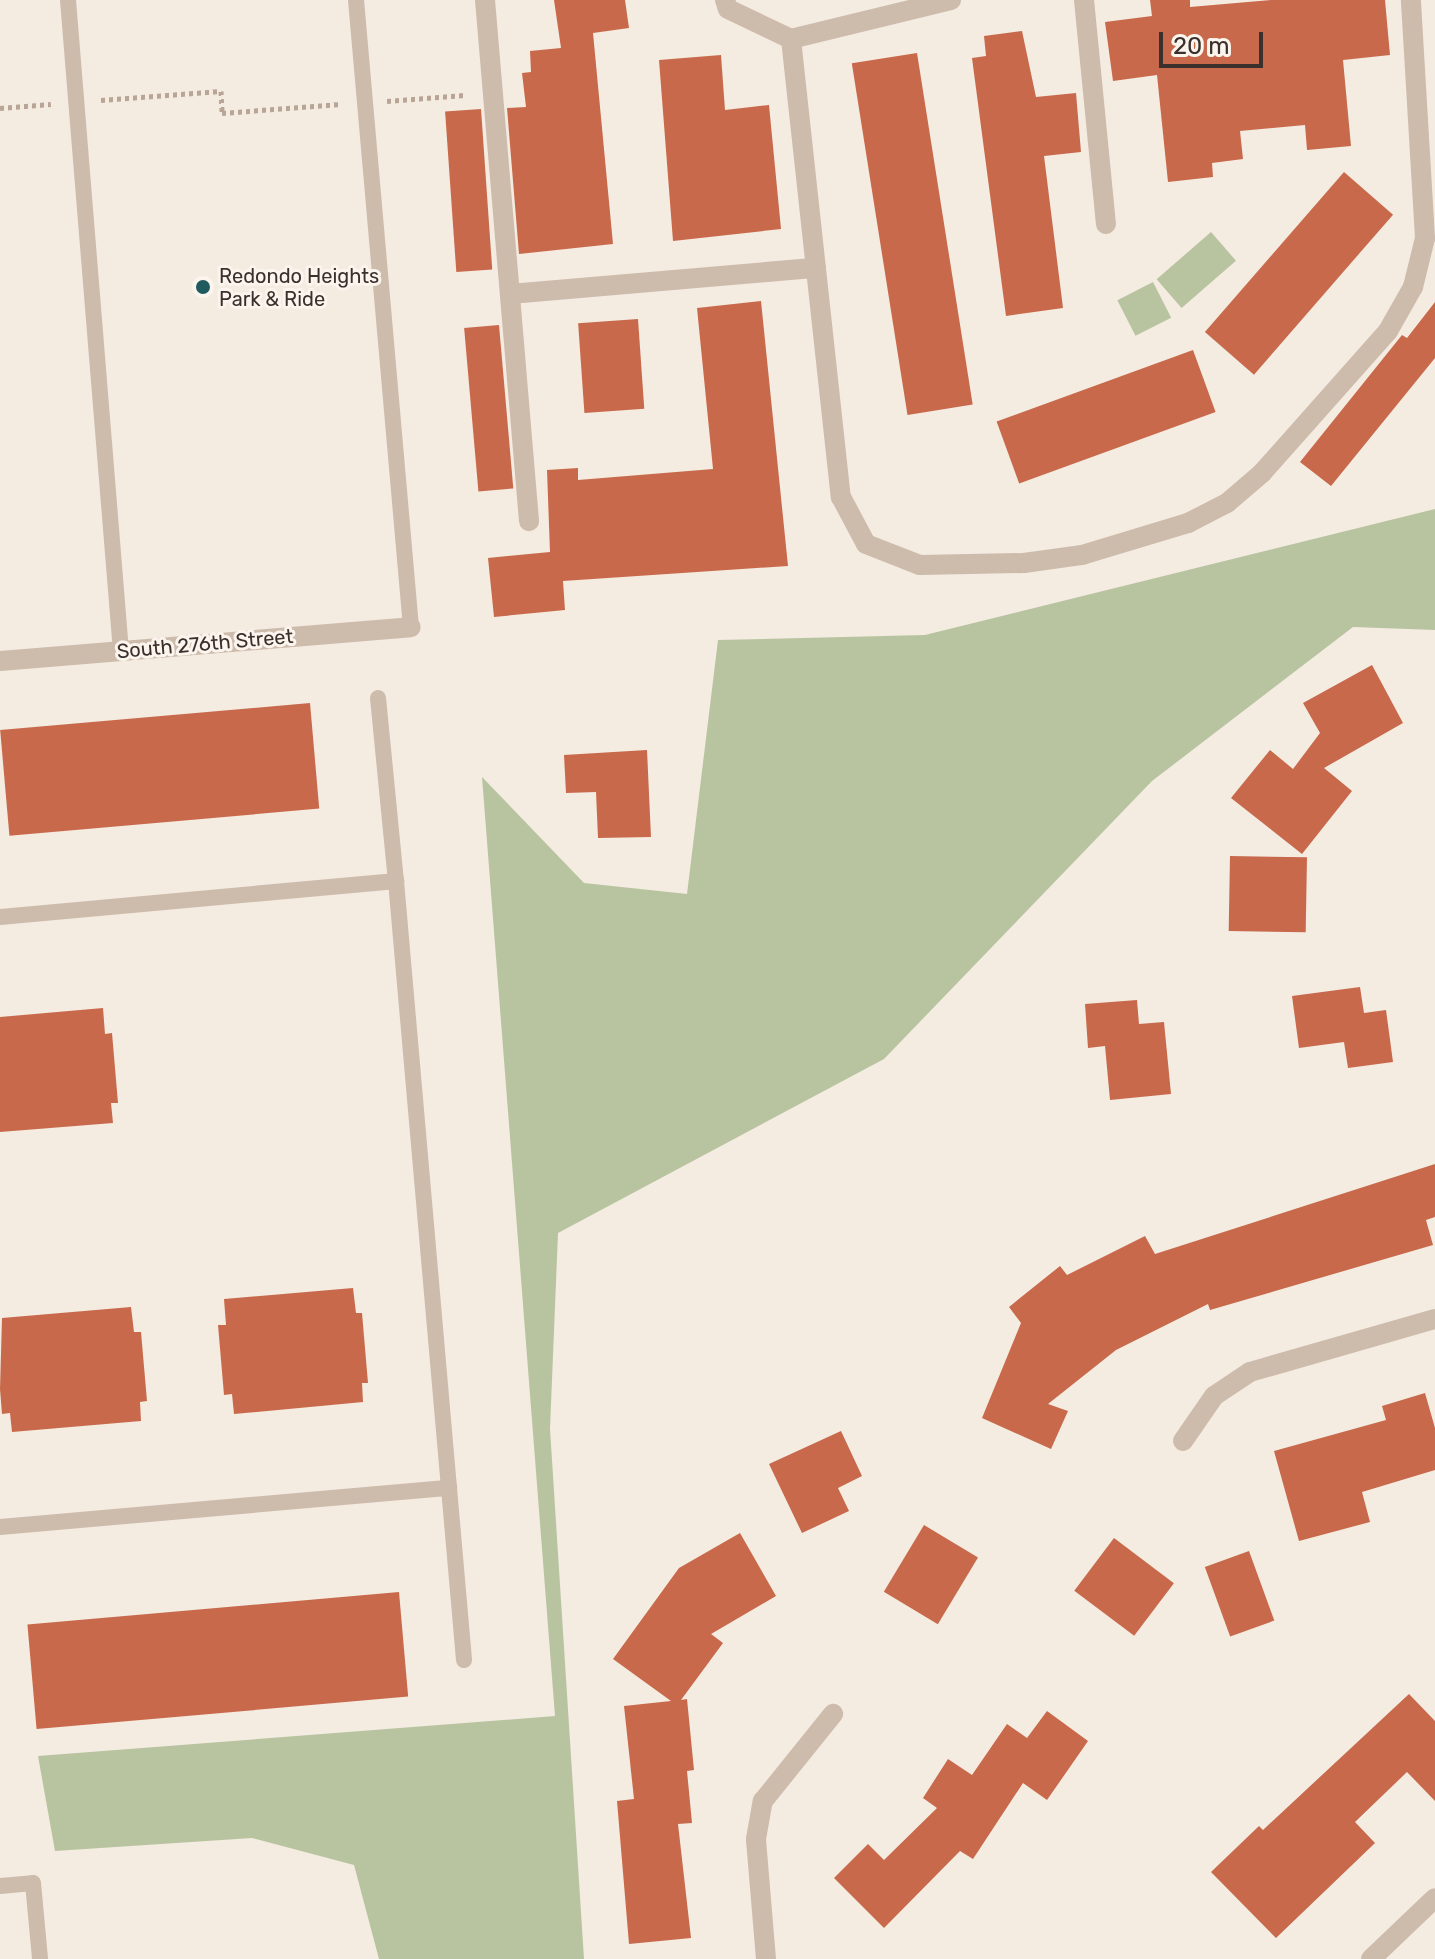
<!DOCTYPE html>
<html>
<head>
<meta charset="utf-8">
<style>
  body { margin:0 }
  #map { position:relative; width:1435px; height:1959px; overflow:hidden; background:#f4ebe1; font-family:Rubik,sans-serif }
  div>[style] { position:absolute }
  .green>* { inset:0; background:#b8c4a0; transform-origin:0 0 }
  .building>* { inset:0; background:#c8694b; transform-origin:0 0 }
  .path>* { height:5px; margin-top:-2.5px; transform-origin:0; background:repeating-linear-gradient(90deg,#b9a596 0 4px,transparent 0 8px) }
  .service>* { height:16px; margin:-8px; padding:0 8px; transform-origin:8px; border-radius:8px; background:#cdbbac }
  .minor>* { height:20px; margin:-10px; padding:0 10px; transform-origin:10px; border-radius:10px; background:#cdbbac }
  .dots>* { width:22px; height:22px; translate:-50% -50%; box-sizing:border-box; border:4px solid #fbf5ee; border-radius:50% }
  span { translate:-50% -50%; white-space:nowrap; text-align:center; line-height:1.15; -webkit-text-stroke:6px #fbf5ee; paint-order:stroke }
  .poi-label { font-size:20px; color:#3b302b }
  .left { translate:0 -50%; text-align:left }
  .street-label { font-size:20px; color:#3b302b }
  .scale { position:absolute; left:1159px; top:32px; width:104px; height:36px; box-sizing:border-box; border:4px solid #3b302b; border-top:0; padding-left:10px; font-size:24px; line-height:28px; white-space:nowrap; color:#3b302b; -webkit-text-stroke:6px #fbf5ee; paint-order:stroke }
</style>
</head>
<body>
<div id="map">
  <div class="green">
    <div style="left:1211px;top:232px;width:38px;height:72px;rotate:49deg"></div>
    <div style="left:1153px;top:282px;width:40px;height:40px;rotate:63deg"></div>
    <div style="clip-path:polygon(1435px 509px,1435px 630px,1353px 627px,1152px 781px,884px 1059px,558px 1233px,550px 1429px,584px 1959px,379px 1959px,354px 1865px,252px 1838px,55px 1851px,38px 1756px,555px 1716px,482px 777px,584px 883px,687px 894px,718px 640px,925px 635px)"></div>
  </div>
  <div class="building">
    <div style="clip-path:polygon(554px 0,625px 0,629px 28px,593px 33px,613px 244px,519px 254px,507px 108px,526px 107px,522px 73px,531px 72px,530px 51px,561px 48px)"></div>
    <div style="clip-path:polygon(1150px 0,1190px 0,1190px 7px,1271px 0,1385px 0,1390px 55px,1343px 60px,1351px 146px,1307px 150px,1305px 125px,1240px 131px,1243px 159px,1212px 163px,1213px 177px,1168px 182px,1157px 75px,1113px 81px,1105px 22px,1152px 16px)"></div>
    <div style="clip-path:polygon(1022px 31px,1036px 97px,1076px 93px,1081px 152px,1044px 156px,1063px 308px,1006px 316px,972px 58px,986px 56px,984px 36px)"></div>
    <div style="left:917px;top:53px;width:356px;height:66px;rotate:81deg"></div>
    <div style="clip-path:polygon(721px 55px,725px 110px,769px 105px,781px 229px,673px 241px,659px 60px)"></div>
    <div style="left:481px;top:109px;width:161px;height:36px;rotate:86deg"></div>
    <div style="left:1344px;top:172px;width:65px;height:212px;rotate:41deg"></div>
    <div style="clip-path:polygon(761px 301px,788px 566px,563px 581px,565px 610px,494px 617px,488px 558px,550px 552px,547px 470px,578px 468px,578px 480px,713px 469px,697px 308px)"></div>
    <div style="clip-path:polygon(1435px 302px,1435px 358px,1331px 486px,1300px 462px,1402px 335px,1407px 338px)"></div>
    <div style="left:638px;top:319px;width:90px;height:60px;rotate:86deg"></div>
    <div style="left:499px;top:325px;width:164px;height:35px;rotate:85deg"></div>
    <div style="left:1193px;top:350px;width:66px;height:209px;rotate:70deg"></div>
    <div style="clip-path:polygon(1372px 665px,1403px 723px,1324px 768px,1352px 791px,1302px 854px,1231px 798px,1270px 750px,1293px 769px,1320px 733px,1303px 703px)"></div>
    <div style="left:310px;top:703px;width:106px;height:311px;rotate:85deg"></div>
    <div style="clip-path:polygon(647px 750px,651px 837px,598px 838px,596px 792px,566px 793px,564px 755px)"></div>
    <div style="left:1230px;top:856px;width:77px;height:75px;rotate:1deg"></div>
    <div style="clip-path:polygon(1360px 987px,1364px 1013px,1386px 1010px,1393px 1062px,1348px 1068px,1344px 1042px,1299px 1048px,1292px 996px)"></div>
    <div style="clip-path:polygon(1137px 1000px,1139px 1024px,1164px 1022px,1171px 1094px,1110px 1100px,1105px 1046px,1088px 1048px,1085px 1004px)"></div>
    <div style="clip-path:polygon(103px 1008px,105px 1034px,112px 1033px,118px 1103px,111px 1103px,113px 1123px,0 1132px,0 1017px)"></div>
    <div style="clip-path:polygon(1435px 1164px,1435px 1217px,1426px 1220px,1433px 1245px,1210px 1310px,1208px 1304px,1116px 1350px,1048px 1404px,1068px 1411px,1051px 1449px,982px 1418px,1021px 1323px,1009px 1307px,1060px 1266px,1067px 1275px,1145px 1236px,1155px 1254px)"></div>
    <div style="clip-path:polygon(353px 1288px,356px 1313px,362px 1313px,368px 1383px,362px 1383px,363px 1402px,234px 1414px,232px 1394px,224px 1395px,218px 1325px,226px 1325px,224px 1299px)"></div>
    <div style="clip-path:polygon(131px 1307px,134px 1332px,141px 1332px,147px 1401px,140px 1402px,141px 1421px,12px 1432px,10px 1413px,2px 1414px,0 1389px,2px 1318px)"></div>
    <div style="clip-path:polygon(1425px 1393px,1435px 1428px,1435px 1470px,1362px 1492px,1370px 1522px,1299px 1541px,1274px 1451px,1386px 1420px,1382px 1406px)"></div>
    <div style="clip-path:polygon(841px 1431px,862px 1476px,838px 1488px,849px 1511px,802px 1533px,769px 1464px)"></div>
    <div style="left:924px;top:1525px;width:63px;height:78px;rotate:31deg"></div>
    <div style="clip-path:polygon(740px 1533px,776px 1596px,711px 1634px,723px 1643px,681px 1700px,687px 1699px,694px 1770px,687px 1771px,692px 1823px,678px 1824px,691px 1938px,629px 1944px,617px 1801px,634px 1799px,624px 1706px,671px 1701px,613px 1659px,679px 1568px)"></div>
    <div style="left:1114px;top:1538px;width:75px;height:66px;rotate:37deg"></div>
    <div style="left:1249px;top:1551px;width:74px;height:47px;rotate:70deg"></div>
    <div style="left:399px;top:1592px;width:105px;height:373px;rotate:85deg"></div>
    <div style="clip-path:polygon(1409px 1694px,1435px 1721px,1435px 1801px,1407px 1772px,1355px 1822px,1375px 1843px,1276px 1938px,1211px 1872px,1259px 1826px,1263px 1830px)"></div>
    <div style="clip-path:polygon(1047px 1711px,1088px 1741px,1047px 1800px,1023px 1783px,973px 1859px,960px 1851px,884px 1928px,834px 1878px,868px 1844px,884px 1860px,937px 1808px,923px 1798px,948px 1759px,972px 1775px,1007px 1724px,1027px 1738px)"></div>
  </div>
  <div class="path">
    <div style="left:101px;top:100px;width:120px;rotate:-4.3deg"></div>
    <div style="left:221px;top:91px;width:22px;rotate:87deg"></div>
    <div style="left:222px;top:113px;width:119px;rotate:-4.3deg"></div>
    <div style="left:387px;top:101px;width:78px;rotate:-4.4deg"></div>
    <div style="left:0;top:108px;width:51px;rotate:-4.5deg"></div>
  </div>
  <div class="service">
    <div style="left:68px;top:0;width:653px;rotate:85.35deg"></div>
    <div style="left:356px;top:0;width:629px;rotate:84.99deg"></div>
    <div style="left:378px;top:698px;width:184px;rotate:84.4deg"></div>
    <div style="left:0;top:917px;width:398px;rotate:-5.2deg"></div>
    <div style="left:396px;top:881px;width:782px;rotate:85.01deg"></div>
    <div style="left:0;top:1527px;width:451px;rotate:-5deg"></div>
    <div style="left:0;top:1886px;width:33px;rotate:-5deg"></div>
    <div style="left:33px;top:1883px;width:76px;rotate:84.7deg"></div>
  </div>
  <div class="minor">
    <div style="left:485px;top:0;width:523px;rotate:85.17deg"></div>
    <div style="left:725px;top:0;width:9px;rotate:72deg"></div>
    <div style="left:728px;top:9px;width:70px;rotate:25.5deg"></div>
    <div style="left:951px;top:0;width:165px;rotate:166.3deg"></div>
    <div style="left:791px;top:39px;width:461px;rotate:83.8deg"></div>
    <div style="left:841px;top:497px;width:53px;rotate:62deg"></div>
    <div style="left:866px;top:544px;width:58px;rotate:21.3deg"></div>
    <div style="left:920px;top:565px;width:104px;rotate:-1.1deg"></div>
    <div style="left:1024px;top:563px;width:59px;rotate:-7.9deg"></div>
    <div style="left:1082px;top:555px;width:111px;rotate:-16.8deg"></div>
    <div style="left:1188px;top:523px;width:44px;rotate:-27.1deg"></div>
    <div style="left:1227px;top:503px;width:46px;rotate:-40.6deg"></div>
    <div style="left:1262px;top:473px;width:190px;rotate:-48.4deg"></div>
    <div style="left:1388px;top:331px;width:51px;rotate:-60.4deg"></div>
    <div style="left:1413px;top:287px;width:50px;rotate:-76.2deg"></div>
    <div style="left:1425px;top:238px;width:238px;rotate:-93.4deg"></div>
    <div style="left:1084px;top:0;width:225px;rotate:84.4deg"></div>
    <div style="left:510px;top:294px;width:307px;rotate:-4.9deg"></div>
    <div style="left:0;top:661px;width:412px;rotate:-4.7deg"></div>
    <div style="left:1183px;top:1441px;width:55px;rotate:-55.4deg"></div>
    <div style="left:1214px;top:1396px;width:43px;rotate:-33.7deg"></div>
    <div style="left:1250px;top:1372px;width:192px;rotate:-16deg"></div>
    <div style="left:766px;top:1959px;width:120px;rotate:-94.8deg"></div>
    <div style="left:756px;top:1839px;width:39px;rotate:-80deg"></div>
    <div style="left:763px;top:1801px;width:112px;rotate:-51.2deg"></div>
    <div style="left:1371px;top:1959px;width:88px;rotate:-43.6deg"></div>
  </div>
  <div class="dots">
    <div style="left:203px;top:287px;background:#1f5a5e"></div>
  </div>
  <div class="poi-label">
    <span class="left" style="left:219px;top:288px">Redondo Heights<br>Park &amp; Ride</span>
  </div>
  <div class="street-label">
    <span style="left:205px;top:644px;rotate:-5deg">South 276th Street</span>
  </div>
  <div class="scale">20 m</div>
</div>
</body>
</html>
